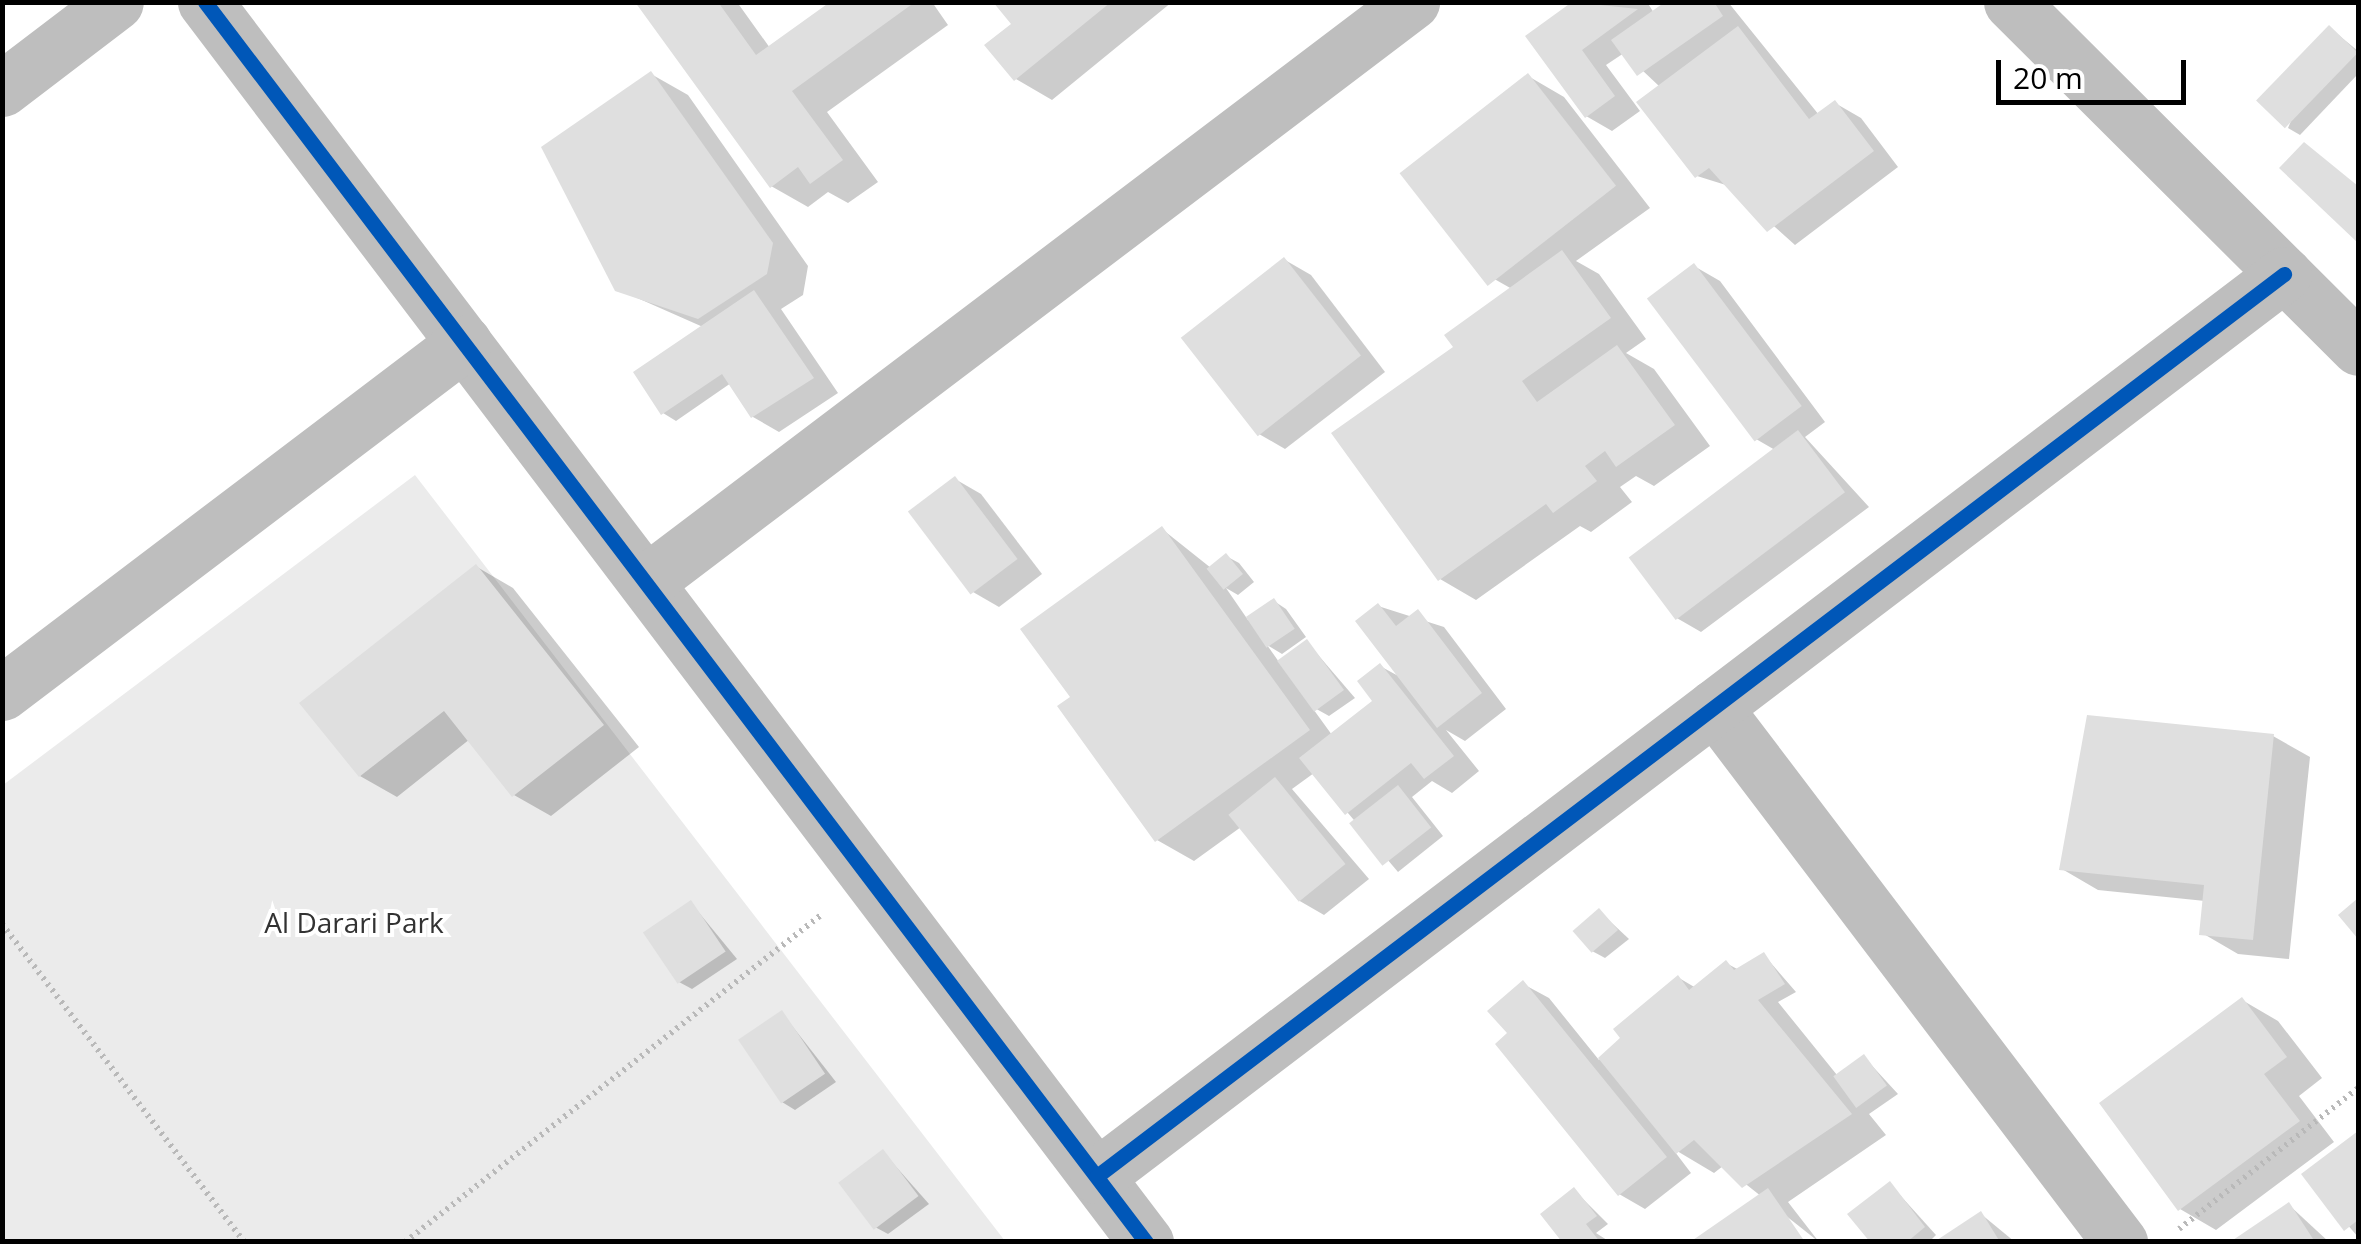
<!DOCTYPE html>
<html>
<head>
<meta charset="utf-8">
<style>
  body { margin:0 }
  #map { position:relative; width:2361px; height:1244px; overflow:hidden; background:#fff; font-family:"Open Sans",sans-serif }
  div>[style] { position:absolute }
  .green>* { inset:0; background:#ebebeb }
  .shadow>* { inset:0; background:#0003 }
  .building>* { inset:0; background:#dfdfdf; transform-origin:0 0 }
  .path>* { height:6px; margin-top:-3px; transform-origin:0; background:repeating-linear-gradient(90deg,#b9b9b9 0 2.5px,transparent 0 7.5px) }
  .minor>* { height:55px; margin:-27.5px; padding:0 27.5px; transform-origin:27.5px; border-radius:27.5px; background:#bebebe }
  .cycleway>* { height:15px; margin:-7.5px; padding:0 7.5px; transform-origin:7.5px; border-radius:7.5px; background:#0057b8 }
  span { translate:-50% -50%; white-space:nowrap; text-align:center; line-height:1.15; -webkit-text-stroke:8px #fff; paint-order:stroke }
  .park-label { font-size:28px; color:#323232 }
  .frame { position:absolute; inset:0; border:5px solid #000; pointer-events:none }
  .scale { position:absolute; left:1996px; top:60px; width:190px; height:45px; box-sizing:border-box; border:5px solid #000; border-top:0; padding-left:12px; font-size:30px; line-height:35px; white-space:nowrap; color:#000; -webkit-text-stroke:8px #fff; paint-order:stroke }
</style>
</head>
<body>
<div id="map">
  <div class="green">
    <div style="clip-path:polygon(415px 475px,1005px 1241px,3px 1242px,3px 785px)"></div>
  </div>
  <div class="shadow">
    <div style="clip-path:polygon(638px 2px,737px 2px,770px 48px,834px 2px,932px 2px,948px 25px,827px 112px,878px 182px,848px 203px,828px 192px,808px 207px,771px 186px)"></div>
    <div style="clip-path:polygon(996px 2px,1172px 2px,1052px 100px,1016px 79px,1014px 25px)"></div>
    <div style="clip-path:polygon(1576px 2px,1647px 2px,1654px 13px,1669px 2px,1728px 2px,1819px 115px,1835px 103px,1861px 118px,1898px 167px,1795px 245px,1729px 186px,1697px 176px,1640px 102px,1660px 87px,1624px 53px,1606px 65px,1640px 111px,1612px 131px,1586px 116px)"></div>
    <div style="clip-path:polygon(2330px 28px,2358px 51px,2358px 74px,2300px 135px,2288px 128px)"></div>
    <div style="clip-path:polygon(651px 74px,688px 95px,808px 266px,803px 295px,781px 309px,838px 393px,779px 432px,753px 417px,731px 383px,676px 421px,663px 413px,703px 327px,617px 289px)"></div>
    <div style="clip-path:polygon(1528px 76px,1564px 97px,1650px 208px,1576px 261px,1599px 274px,1646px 339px,1626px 353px,1654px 369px,1710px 446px,1654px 486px,1636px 476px,1620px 487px,1632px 502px,1591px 532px,1580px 526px,1476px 600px,1440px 579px,1456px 347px,1512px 289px,1489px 276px)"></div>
    <div style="clip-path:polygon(2304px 146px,2358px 188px,2358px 239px,2282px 168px)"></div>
    <div style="clip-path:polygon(1285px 260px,1311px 275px,1385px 372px,1285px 449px,1259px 434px)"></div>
    <div style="clip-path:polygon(1694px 266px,1720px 281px,1825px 422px,1805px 437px,1869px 507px,1701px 632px,1675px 617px,1775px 450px,1756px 439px)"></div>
    <div style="clip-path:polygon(955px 479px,981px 494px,1042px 574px,999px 607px,973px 592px)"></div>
    <div style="clip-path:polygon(1162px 529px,1211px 568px,1226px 556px,1239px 563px,1254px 582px,1238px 595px,1226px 588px,1248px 620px,1274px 601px,1286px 609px,1306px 637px,1282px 654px,1267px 645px,1279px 662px,1307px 642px,1355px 698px,1329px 716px,1311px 706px,1332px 735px,1375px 701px,1380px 666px,1402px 678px,1378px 606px,1444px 627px,1506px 709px,1465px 741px,1446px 730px,1479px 771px,1452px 793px,1432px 781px,1412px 797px,1443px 836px,1398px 872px,1314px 773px,1292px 789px,1369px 879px,1324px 915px,1298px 900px,1241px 827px,1194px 861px,1157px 840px,1073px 698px)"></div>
    <div style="clip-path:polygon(477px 567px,513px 588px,639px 747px,551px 816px,514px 795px,470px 739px,397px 797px,360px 776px)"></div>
    <div style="clip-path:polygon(2273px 736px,2310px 757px,2289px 959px,2238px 954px,2202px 933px,2205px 901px,2098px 890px,2062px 869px)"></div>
    <div style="clip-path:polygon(691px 903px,737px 959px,692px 989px,679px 982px)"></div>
    <div style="clip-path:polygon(1599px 911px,1629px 939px,1605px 958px,1592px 951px)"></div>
    <div style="clip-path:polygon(1764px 955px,1796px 992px,1778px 1002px,1837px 1075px,1864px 1057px,1898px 1094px,1869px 1114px,1886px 1135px,1788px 1202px,1819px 1242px,1723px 1166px,1714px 1173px,1672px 1148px,1691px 1173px,1645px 1209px,1619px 1194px,1510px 1034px,1523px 984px,1549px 998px,1599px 1060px,1679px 978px,1696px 988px,1726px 963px,1739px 970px)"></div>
    <div style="clip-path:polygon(2242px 1000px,2278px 1021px,2322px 1078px,2299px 1096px,2334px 1142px,2216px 1230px,2180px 1209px)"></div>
    <div style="clip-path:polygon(782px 1013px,836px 1082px,795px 1110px,782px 1102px)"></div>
    <div style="clip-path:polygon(2358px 1135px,2358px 1237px,2305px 1175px)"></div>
    <div style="clip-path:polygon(883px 1152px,929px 1204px,888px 1234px,875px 1227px)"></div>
    <div style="clip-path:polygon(1890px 1184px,1936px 1235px,1929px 1242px,1873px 1242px)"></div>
    <div style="clip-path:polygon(1574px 1190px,1608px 1224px,1596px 1233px,1610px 1242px,1567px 1242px)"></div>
    <div style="clip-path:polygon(2289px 1205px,2329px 1242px,2235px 1242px)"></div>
    <div style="clip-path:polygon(1981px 1214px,2015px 1242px,1938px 1242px)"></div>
  </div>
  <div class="building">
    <div style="clip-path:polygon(635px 2px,718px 2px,756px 55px,830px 2px,915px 2px,792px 91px,843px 160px,810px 184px,798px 167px,770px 188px)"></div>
    <div style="clip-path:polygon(993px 2px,1111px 2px,1014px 81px,984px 45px,1011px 24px)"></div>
    <div style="clip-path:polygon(1572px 2px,1638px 9px,1582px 50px,1615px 96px,1585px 118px,1525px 36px)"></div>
    <div style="clip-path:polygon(1665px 2px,1714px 2px,1723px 16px,1637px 76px,1611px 40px)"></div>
    <div style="left:2329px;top:25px;width:40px;height:105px;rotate:44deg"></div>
    <div style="clip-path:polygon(1738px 26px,1809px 119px,1835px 100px,1874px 151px,1767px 232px,1709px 168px,1695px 178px,1636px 102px)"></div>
    <div style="clip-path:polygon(651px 71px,773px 243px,767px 274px,698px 319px,615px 291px,541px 147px)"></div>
    <div style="left:1528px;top:73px;width:143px;height:163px;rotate:52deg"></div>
    <div style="clip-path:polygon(2304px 142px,2358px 186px,2358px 243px,2279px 168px)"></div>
    <div style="clip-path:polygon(1562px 250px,1611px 318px,1522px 381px,1537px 402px,1617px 345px,1675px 425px,1616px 467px,1605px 451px,1585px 466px,1597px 481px,1553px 513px,1546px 504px,1438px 581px,1331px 433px,1453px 347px,1444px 335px)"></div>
    <div style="left:1284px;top:257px;width:125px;height:131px;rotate:52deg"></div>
    <div style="left:1694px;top:263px;width:179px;height:59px;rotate:53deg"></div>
    <div style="clip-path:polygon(754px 290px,814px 378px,751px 418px,722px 374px,661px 415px,633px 372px)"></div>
    <div style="left:1798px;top:430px;width:78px;height:212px;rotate:53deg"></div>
    <div style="left:955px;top:476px;width:104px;height:59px;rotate:53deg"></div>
    <div style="clip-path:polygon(1162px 526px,1310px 730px,1155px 842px,1057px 706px,1070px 697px,1020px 629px)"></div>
    <div style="left:1226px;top:553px;width:27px;height:25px;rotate:51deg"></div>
    <div style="clip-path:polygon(476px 564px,604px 725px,512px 797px,444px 711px,359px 777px,299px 703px)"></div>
    <div style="left:1274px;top:598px;width:37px;height:34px;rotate:56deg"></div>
    <div style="clip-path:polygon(1378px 603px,1396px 626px,1418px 609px,1482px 693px,1437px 728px,1355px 621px)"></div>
    <div style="left:1307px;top:639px;width:63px;height:37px;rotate:54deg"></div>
    <div style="clip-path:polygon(1380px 663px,1454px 756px,1424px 779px,1411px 763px,1345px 815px,1299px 758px,1372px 701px,1357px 681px)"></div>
    <div style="clip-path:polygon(2087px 715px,2274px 734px,2253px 940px,2199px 935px,2204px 885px,2059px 870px)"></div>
    <div style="left:1275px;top:777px;width:112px;height:60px;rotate:51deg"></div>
    <div style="left:1398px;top:785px;width:54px;height:62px;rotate:52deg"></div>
    <div style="clip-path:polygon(2358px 898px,2358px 939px,2338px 915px)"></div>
    <div style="left:691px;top:900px;width:62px;height:58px;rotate:56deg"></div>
    <div style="left:1599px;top:908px;width:29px;height:35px;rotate:49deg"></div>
    <div style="clip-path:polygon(1764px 952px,1785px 984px,1758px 1000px,1852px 1114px,1742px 1188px,1694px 1140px,1676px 1154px,1598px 1058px,1620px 1038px,1613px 1029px,1678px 975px,1689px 990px,1726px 960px,1734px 970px)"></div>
    <div style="clip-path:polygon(1523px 980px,1667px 1157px,1618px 1196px,1495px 1044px,1507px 1033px,1487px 1011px)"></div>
    <div style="clip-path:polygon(2242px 997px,2287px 1057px,2264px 1074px,2300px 1121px,2178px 1211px,2099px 1103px)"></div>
    <div style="left:782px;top:1010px;width:77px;height:53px;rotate:56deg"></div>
    <div style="left:1864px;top:1054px;width:39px;height:38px;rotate:54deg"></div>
    <div style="clip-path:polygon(2358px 1131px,2358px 1220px,2344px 1231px,2301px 1174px)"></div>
    <div style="left:883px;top:1149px;width:59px;height:56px;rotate:53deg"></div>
    <div style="clip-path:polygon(1890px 1181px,1925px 1227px,1907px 1242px,1870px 1242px,1847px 1214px)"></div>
    <div style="clip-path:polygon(1574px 1187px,1597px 1216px,1586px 1224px,1600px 1242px,1562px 1242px,1540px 1214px)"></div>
    <div style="clip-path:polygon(1768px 1188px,1805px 1242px,1690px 1242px)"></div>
    <div style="clip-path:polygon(2289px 1202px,2315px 1242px,2230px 1242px)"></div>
    <div style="clip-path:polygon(1981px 1211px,2000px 1242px,1934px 1242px)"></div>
  </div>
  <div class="path">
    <div style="left:2px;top:924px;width:400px;rotate:52.7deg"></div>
    <div style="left:2179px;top:1229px;width:228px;rotate:-38.2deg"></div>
    <div style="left:405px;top:1242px;width:529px;rotate:-38.17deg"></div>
  </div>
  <div class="minor">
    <div style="left:205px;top:2px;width:1557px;rotate:52.81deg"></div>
    <div style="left:2011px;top:2px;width:490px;rotate:44.9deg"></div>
    <div style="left:2px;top:89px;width:143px;rotate:-37.3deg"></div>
    <div style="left:646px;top:582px;width:961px;rotate:-37.13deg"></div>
    <div style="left:2px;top:693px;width:580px;rotate:-37.15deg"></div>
    <div style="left:1714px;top:707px;width:672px;rotate:52.81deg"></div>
    <div style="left:1097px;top:1176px;width:1491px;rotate:-37.23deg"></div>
  </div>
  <div class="cycleway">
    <div style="left:205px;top:2px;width:1557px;rotate:52.81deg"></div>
    <div style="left:1097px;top:1176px;width:1491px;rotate:-37.23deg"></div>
  </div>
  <div class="park-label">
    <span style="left:354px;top:922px">Al Darari Park</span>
  </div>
  <div class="frame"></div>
  <div class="scale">20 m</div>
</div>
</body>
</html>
